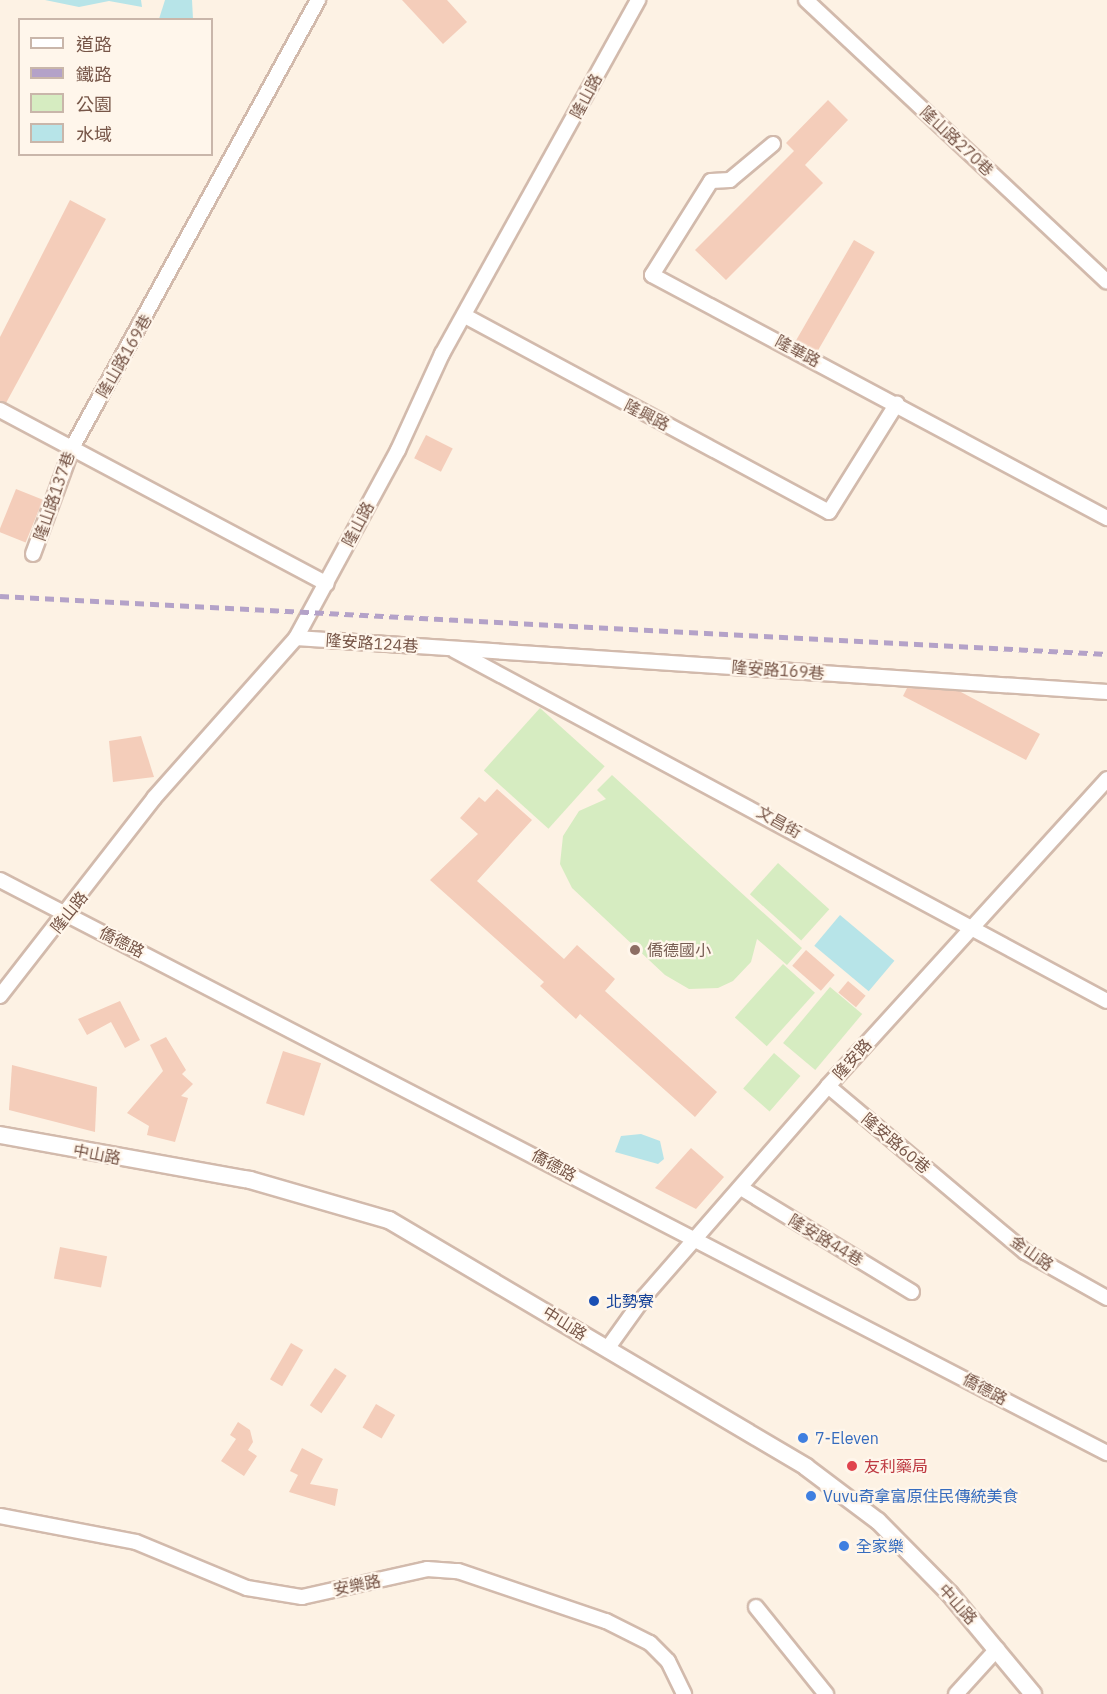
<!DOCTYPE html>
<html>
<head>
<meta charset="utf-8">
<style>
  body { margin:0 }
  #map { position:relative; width:1107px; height:1694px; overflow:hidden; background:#fdf2e4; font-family:"IBM Plex Sans","Noto Sans TC",sans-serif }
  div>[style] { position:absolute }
  .green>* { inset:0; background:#d6ecc1; transform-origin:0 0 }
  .water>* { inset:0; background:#b7e4e8; transform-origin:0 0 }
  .building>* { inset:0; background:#f4cdba; transform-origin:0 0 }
  .roads { filter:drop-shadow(2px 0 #d2baac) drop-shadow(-2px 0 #d2baac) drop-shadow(0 2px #d2baac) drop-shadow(0 -2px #d2baac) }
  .minor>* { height:14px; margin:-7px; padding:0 7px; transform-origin:7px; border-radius:7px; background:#fff }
  .tertiary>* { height:16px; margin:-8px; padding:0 8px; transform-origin:8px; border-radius:8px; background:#fff }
  .rail>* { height:4.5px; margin-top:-2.25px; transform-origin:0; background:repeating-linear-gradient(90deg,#b4a2c8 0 9px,transparent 0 15px) }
  .dots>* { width:16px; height:16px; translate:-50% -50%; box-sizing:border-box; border:3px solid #fff6eb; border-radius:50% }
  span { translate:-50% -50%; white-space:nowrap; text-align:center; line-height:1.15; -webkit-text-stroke:4.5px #fff6eb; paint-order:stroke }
  .street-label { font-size:16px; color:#775648 }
  .education-label { font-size:16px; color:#785e54 }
  .left { translate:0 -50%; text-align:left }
  .transit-label { font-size:16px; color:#164399 }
  .shop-label { font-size:16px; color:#366cbe }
  .health-label { font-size:16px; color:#be3a42 }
  .legend { position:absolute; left:18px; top:18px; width:195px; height:138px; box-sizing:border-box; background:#fff6eb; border:2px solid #c9b6aa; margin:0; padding:8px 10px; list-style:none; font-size:18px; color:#775648 }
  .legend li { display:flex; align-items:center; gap:12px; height:30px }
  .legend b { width:30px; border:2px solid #c9b6aa }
</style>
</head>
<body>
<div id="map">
  <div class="green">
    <div style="left:540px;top:708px;width:87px;height:84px;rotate:42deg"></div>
    <div style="clip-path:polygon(612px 775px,802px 948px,787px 965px,757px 939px,751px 962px,733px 981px,718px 988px,689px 989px,665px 975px,572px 888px,560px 864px,563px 836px,579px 811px,606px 799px,597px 790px)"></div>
    <div style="left:778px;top:863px;width:69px;height:42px;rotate:42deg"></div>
    <div style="left:783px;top:964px;width:43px;height:72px;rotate:42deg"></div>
    <div style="left:830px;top:987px;width:42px;height:73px;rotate:40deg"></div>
    <div style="left:774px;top:1053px;width:35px;height:47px;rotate:41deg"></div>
  </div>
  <div class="water">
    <div style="clip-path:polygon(45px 0,141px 0,142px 7px,109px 1px,79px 7px)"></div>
    <div style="clip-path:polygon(165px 0,192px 0,193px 19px,159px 19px)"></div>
    <div style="left:840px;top:915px;width:71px;height:40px;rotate:40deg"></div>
    <div style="clip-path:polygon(641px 1134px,660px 1141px,664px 1159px,658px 1164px,615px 1152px,621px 1136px)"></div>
  </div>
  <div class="building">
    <div style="clip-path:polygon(402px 0,447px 0,467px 22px,443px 44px)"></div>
    <div style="clip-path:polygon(828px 100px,848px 120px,805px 165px,823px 183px,726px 280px,695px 250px,794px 151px,786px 143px)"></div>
    <div style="clip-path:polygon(70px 200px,106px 219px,6px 403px,0 401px,0 337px)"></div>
    <div style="left:854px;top:240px;width:24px;height:116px;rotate:30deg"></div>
    <div style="left:426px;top:435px;width:30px;height:26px;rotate:27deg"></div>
    <div style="left:16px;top:489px;width:29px;height:46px;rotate:22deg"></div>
    <div style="clip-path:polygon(907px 688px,959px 691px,1040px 734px,1026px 760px,903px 696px)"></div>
    <div style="clip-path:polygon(141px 736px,154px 777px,113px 782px,109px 741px)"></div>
    <div style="clip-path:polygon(497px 789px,532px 820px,477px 881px,564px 959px,577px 945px,615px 979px,605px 991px,717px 1092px,695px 1117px,580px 1014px,576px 1019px,540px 986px,544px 982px,430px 880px,478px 834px,460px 818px,479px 797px,485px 802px)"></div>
    <div style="left:806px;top:950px;width:38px;height:21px;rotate:41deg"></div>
    <div style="left:848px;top:981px;width:23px;height:15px;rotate:40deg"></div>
    <div style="clip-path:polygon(120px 1001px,140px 1040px,125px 1048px,111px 1022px,87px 1035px,78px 1019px)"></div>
    <div style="clip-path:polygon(166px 1037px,186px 1070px,182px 1074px,193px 1084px,181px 1096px,188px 1098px,175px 1142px,147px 1135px,149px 1126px,127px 1113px,163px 1071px,150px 1045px)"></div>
    <div style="left:283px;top:1051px;width:40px;height:55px;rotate:18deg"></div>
    <div style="clip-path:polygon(12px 1065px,97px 1087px,95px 1132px,9px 1110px)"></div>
    <div style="clip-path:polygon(691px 1148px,724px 1177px,696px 1209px,655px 1188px)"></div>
    <div style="left:60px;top:1247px;width:48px;height:32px;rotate:11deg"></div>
    <div style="left:291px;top:1343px;width:14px;height:42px;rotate:30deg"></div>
    <div style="left:335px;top:1368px;width:14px;height:45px;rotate:34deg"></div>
    <div style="left:376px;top:1404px;width:22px;height:27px;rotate:30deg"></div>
    <div style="clip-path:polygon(238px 1422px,250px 1430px,253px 1442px,248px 1450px,257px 1456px,244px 1476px,221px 1461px,236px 1439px,230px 1435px)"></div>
    <div style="clip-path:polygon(302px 1448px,323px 1459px,310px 1484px,338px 1489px,335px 1506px,289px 1492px,298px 1475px,290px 1471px)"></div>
  </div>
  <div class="roads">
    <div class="minor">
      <div style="left:806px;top:0;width:412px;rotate:43.1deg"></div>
      <div style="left:773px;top:144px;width:56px;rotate:140.1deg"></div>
      <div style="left:730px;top:180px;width:19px;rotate:177deg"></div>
      <div style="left:711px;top:181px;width:111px;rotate:122.1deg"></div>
      <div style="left:652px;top:275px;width:516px;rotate:28.11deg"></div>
      <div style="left:467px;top:317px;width:411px;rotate:28.3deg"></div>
      <div style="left:829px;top:512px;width:128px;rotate:-58deg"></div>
      <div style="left:0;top:410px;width:370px;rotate:28deg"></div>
      <div style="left:33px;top:554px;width:115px;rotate:-69.7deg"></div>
      <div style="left:73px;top:446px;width:509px;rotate:-61.22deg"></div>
      <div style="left:296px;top:638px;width:813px;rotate:3.81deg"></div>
      <div style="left:454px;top:650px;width:741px;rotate:28.26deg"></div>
      <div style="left:0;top:880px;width:1247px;rotate:27.37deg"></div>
      <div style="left:0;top:996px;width:251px;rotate:-52.1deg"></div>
      <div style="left:154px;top:798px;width:214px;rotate:-48.4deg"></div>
      <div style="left:296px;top:638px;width:214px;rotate:-61.5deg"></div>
      <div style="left:398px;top:450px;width:106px;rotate:-65.4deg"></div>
      <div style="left:442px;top:354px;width:405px;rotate:-61deg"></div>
      <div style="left:828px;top:1086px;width:258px;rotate:40.1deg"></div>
      <div style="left:1025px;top:1252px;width:94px;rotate:29.3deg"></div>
      <div style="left:741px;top:1188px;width:200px;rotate:31.3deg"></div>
      <div style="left:607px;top:1349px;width:65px;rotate:-54.4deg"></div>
      <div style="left:645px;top:1296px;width:279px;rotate:-48.9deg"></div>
      <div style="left:828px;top:1086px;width:415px;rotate:-47.7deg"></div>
      <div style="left:0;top:1516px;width:138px;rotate:10.8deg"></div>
      <div style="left:136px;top:1542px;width:120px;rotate:22.5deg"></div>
      <div style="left:247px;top:1588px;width:56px;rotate:9.3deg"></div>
      <div style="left:302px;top:1597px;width:128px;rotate:-12.6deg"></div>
      <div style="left:427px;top:1569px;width:31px;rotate:4deg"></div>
      <div style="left:458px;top:1571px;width:156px;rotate:18.7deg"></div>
      <div style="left:606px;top:1621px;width:49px;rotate:26.6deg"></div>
      <div style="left:650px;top:1643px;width:25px;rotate:45deg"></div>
      <div style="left:668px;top:1661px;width:37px;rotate:64deg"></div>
      <div style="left:756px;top:1607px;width:112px;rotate:51.2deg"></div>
      <div style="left:956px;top:1694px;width:61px;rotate:-47.7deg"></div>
    </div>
    <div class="tertiary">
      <div style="left:0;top:1135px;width:254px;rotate:10.2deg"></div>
      <div style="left:250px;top:1180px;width:145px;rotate:16.1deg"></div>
      <div style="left:389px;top:1220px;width:485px;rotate:30.6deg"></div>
      <div style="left:806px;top:1467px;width:90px;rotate:36.9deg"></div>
      <div style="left:878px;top:1521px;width:103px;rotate:45.4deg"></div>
      <div style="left:950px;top:1594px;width:130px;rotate:50.3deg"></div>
    </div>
  </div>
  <div class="rail">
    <div style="left:0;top:596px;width:1109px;rotate:3deg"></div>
  </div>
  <div class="dots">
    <div style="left:635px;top:950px;background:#8d6e63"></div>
    <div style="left:594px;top:1301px;background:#1a4fb4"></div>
    <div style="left:803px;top:1438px;background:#3f7fe0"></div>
    <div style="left:852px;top:1466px;background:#e0444e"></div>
    <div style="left:811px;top:1496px;background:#3f7fe0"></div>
    <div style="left:844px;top:1546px;background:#3f7fe0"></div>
  </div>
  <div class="street-label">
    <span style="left:586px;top:96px;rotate:-62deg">隆山路</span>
    <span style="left:957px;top:141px;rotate:43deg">隆山路270巷</span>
    <span style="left:798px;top:351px;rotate:28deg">隆華路</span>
    <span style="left:124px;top:356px;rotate:-60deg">隆山路169巷</span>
    <span style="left:647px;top:415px;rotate:27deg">隆興路</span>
    <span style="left:54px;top:496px;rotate:-71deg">隆山路137巷</span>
    <span style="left:358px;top:524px;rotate:-62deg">隆山路</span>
    <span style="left:372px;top:643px;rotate:4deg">隆安路124巷</span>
    <span style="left:778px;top:670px;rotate:4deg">隆安路169巷</span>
    <span style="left:779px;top:822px;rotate:29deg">文昌街</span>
    <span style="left:69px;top:912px;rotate:-51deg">隆山路</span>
    <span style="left:122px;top:942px;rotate:27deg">僑德路</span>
    <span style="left:852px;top:1059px;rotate:-48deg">隆安路</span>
    <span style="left:896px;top:1143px;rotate:40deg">隆安路60巷</span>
    <span style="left:97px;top:1154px;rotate:11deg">中山路</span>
    <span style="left:554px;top:1165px;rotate:29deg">僑德路</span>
    <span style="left:826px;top:1240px;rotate:31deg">隆安路44巷</span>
    <span style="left:1032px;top:1253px;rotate:35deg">金山路</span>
    <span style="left:565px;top:1323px;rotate:32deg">中山路</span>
    <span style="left:985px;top:1389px;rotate:28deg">僑德路</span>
    <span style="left:357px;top:1585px;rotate:-11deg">安樂路</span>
    <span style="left:958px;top:1604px;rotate:48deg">中山路</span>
  </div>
  <div class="education-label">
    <span class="left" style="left:647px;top:950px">僑德國小</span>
  </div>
  <div class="transit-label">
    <span class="left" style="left:606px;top:1301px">北勢寮</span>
  </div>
  <div class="shop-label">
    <span class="left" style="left:815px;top:1438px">7-Eleven</span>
    <span class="left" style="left:823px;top:1496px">Vuvu奇拿富原住民傳統美食</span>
    <span class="left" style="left:856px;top:1546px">全家樂</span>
  </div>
  <div class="health-label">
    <span class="left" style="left:864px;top:1466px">友利藥局</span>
  </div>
  <ul class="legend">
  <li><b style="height:8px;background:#fff"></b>道路</li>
  <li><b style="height:8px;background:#b4a2c8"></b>鐵路</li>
  <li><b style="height:16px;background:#d6ecc1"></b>公園</li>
  <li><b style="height:16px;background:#b7e4e8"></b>水域</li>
  </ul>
</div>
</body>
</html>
